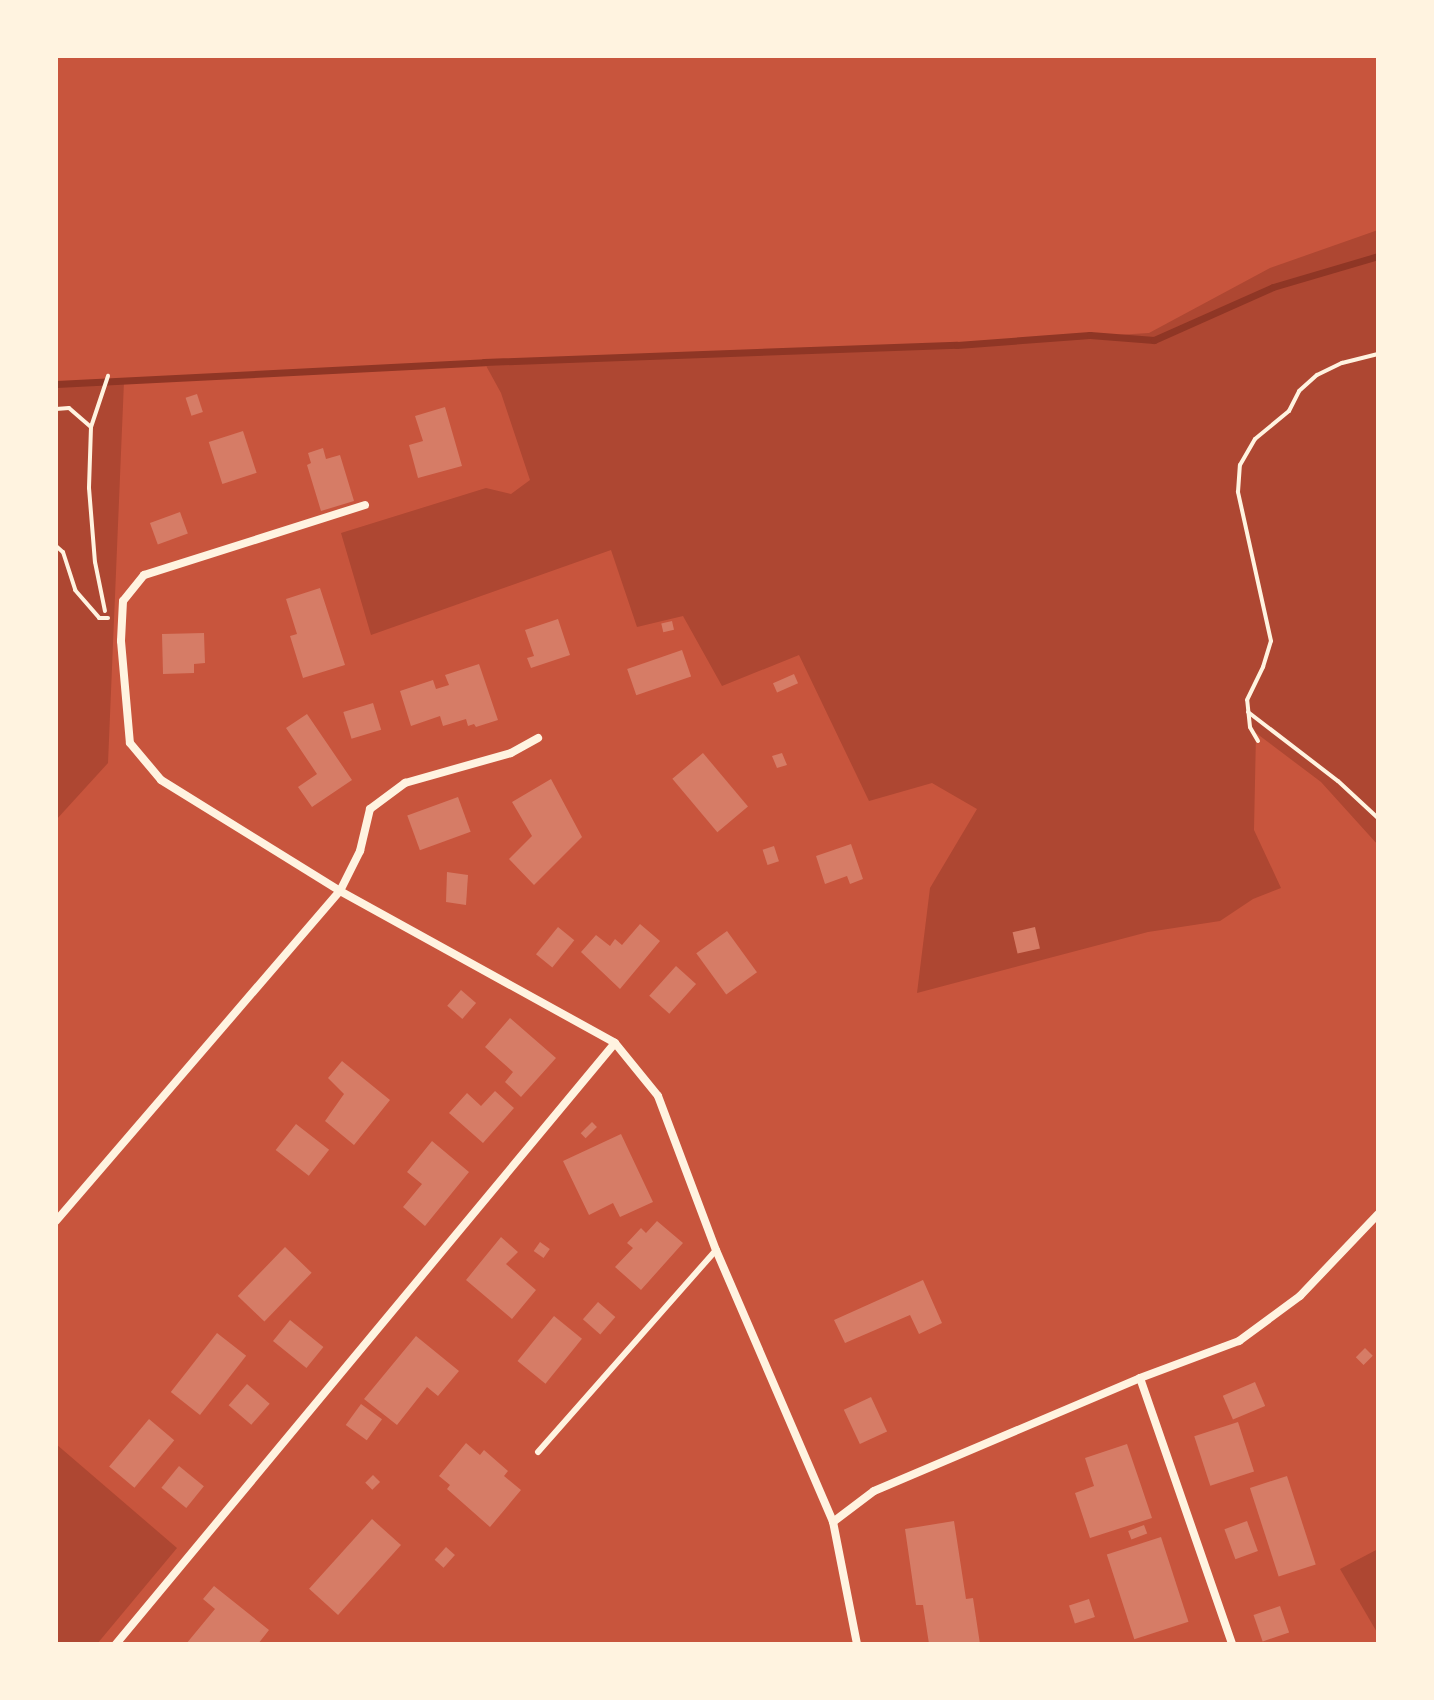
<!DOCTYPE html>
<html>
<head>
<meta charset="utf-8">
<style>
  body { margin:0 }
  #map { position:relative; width:1434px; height:1700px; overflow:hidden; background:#c8553d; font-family:Manrope,sans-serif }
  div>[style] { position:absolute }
  .green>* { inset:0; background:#ae4732 }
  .stream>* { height:7px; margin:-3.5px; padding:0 3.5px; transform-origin:3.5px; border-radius:3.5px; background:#8f3625 }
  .building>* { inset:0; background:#d67c66; transform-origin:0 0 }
  .path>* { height:4px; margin:-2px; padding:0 2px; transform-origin:2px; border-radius:2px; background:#fff3e0 }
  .service>* { height:6px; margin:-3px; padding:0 3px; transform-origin:3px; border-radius:3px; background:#fff3e0 }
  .minor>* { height:8px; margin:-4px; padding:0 4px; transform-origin:4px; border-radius:4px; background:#fff3e0 }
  span { translate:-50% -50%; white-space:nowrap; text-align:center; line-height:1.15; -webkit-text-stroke:8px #fff3e0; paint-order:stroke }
  .frame { position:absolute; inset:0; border:58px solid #fff3e0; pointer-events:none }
</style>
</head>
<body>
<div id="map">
  <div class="green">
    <div style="clip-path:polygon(1378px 230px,1378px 845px,1321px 782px,1256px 733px,1254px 830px,1281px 888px,1253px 899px,1220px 921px,1148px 932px,917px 993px,930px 888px,977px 809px,932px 783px,869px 801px,799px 655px,722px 686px,683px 616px,637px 627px,611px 550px,371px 635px,341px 533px,486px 488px,511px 494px,530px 480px,501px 393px,484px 362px,957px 345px,1149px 333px,1270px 268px)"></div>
    <div style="clip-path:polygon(124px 381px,108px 763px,56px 820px,56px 384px)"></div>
    <div style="clip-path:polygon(56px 1444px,177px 1548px,97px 1644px,56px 1644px)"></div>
    <div style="clip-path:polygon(1378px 1549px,1378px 1634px,1340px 1569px)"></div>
  </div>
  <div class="stream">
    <div style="left:56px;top:384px;width:429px;rotate:-2.9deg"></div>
    <div style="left:484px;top:362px;width:473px;rotate:-2.1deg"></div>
    <div style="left:957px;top:345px;width:133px;rotate:-4.3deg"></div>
    <div style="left:1090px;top:335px;width:64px;rotate:4.5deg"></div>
    <div style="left:1154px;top:340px;width:130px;rotate:-24deg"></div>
    <div style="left:1273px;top:287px;width:109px;rotate:-16.4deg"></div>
  </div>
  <div class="building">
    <div style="left:197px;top:394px;width:19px;height:12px;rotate:72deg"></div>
    <div style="clip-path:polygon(445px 407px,462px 466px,418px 478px,409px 445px,423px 441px,415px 416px)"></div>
    <div style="left:243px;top:431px;width:44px;height:36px;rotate:72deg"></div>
    <div style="clip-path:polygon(323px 448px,326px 459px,340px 455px,354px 501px,321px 511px,307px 465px,311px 463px,308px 453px)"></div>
    <div style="left:180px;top:512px;width:23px;height:32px;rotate:70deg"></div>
    <div style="clip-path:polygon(320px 588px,345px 665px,303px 678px,290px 636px,297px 634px,286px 599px)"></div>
    <div style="clip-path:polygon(558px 619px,570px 655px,531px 668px,527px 658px,534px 656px,525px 630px)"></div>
    <div style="left:672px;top:621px;width:9px;height:11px;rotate:77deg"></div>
    <div style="clip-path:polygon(204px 633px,205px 663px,194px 664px,194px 673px,163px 674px,162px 634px)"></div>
    <div style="left:682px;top:650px;width:28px;height:58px;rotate:71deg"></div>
    <div style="clip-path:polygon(479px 664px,498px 720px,476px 727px,474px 724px,468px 726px,466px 719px,443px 726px,440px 716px,411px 726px,400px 691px,433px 680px,436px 689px,449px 685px,445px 675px)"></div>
    <div style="left:794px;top:674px;width:10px;height:23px;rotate:66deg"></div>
    <div style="left:373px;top:703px;width:28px;height:31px;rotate:73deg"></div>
    <div style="clip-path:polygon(307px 714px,352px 780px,312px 807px,298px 787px,317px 774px,286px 728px)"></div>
    <div style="left:703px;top:753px;width:70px;height:40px;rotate:50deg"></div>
    <div style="clip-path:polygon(782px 753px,787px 765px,777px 768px,772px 756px)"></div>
    <div style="clip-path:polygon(551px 779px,582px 837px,534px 885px,509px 859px,532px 836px,512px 802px)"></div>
    <div style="left:458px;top:797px;width:37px;height:54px;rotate:70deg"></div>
    <div style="clip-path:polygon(851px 844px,863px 879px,850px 884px,847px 876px,825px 884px,816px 856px)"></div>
    <div style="left:774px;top:846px;width:16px;height:12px;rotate:72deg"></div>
    <div style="clip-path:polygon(447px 872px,468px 875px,466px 905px,446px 902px)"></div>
    <div style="clip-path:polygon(640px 924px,660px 941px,620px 989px,581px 952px,596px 935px,610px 946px,615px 939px,622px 945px)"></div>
    <div style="left:558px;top:927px;width:21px;height:35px;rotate:39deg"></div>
    <div style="left:1035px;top:927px;width:22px;height:23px;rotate:77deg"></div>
    <div style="left:727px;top:931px;width:51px;height:38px;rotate:54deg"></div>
    <div style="left:676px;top:966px;width:27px;height:40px;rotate:42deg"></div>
    <div style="left:461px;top:990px;width:20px;height:21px;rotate:41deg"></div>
    <div style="clip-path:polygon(510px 1018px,556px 1058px,521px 1097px,505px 1082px,513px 1072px,485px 1047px)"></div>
    <div style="clip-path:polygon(342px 1061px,390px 1100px,354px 1145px,325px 1121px,344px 1094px,328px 1078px)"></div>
    <div style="clip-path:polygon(495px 1091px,514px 1108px,483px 1143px,449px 1113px,467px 1093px,481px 1106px)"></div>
    <div style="left:592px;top:1122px;width:7px;height:16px;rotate:45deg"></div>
    <div style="left:296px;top:1124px;width:42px;height:33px;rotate:38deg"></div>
    <div style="clip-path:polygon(621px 1134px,653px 1202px,620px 1217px,613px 1203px,589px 1215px,563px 1161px)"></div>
    <div style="clip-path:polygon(432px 1141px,469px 1172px,425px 1226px,403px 1207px,422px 1184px,407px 1172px)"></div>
    <div style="clip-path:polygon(657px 1221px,683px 1243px,641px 1290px,615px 1267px,633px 1248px,627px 1243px,641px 1228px,646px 1233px)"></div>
    <div style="clip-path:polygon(501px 1237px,518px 1252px,506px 1264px,536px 1290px,512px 1319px,466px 1280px)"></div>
    <div style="left:540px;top:1242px;width:12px;height:11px;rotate:35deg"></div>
    <div style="left:285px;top:1247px;width:37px;height:68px;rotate:44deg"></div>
    <div style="clip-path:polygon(923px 1280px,942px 1323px,919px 1334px,910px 1315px,845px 1343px,834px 1320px)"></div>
    <div style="left:598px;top:1302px;width:23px;height:23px;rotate:41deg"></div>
    <div style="left:554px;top:1316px;width:36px;height:58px;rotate:39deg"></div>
    <div style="left:290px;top:1320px;width:43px;height:27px;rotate:39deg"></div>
    <div style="left:217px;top:1333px;width:37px;height:75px;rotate:38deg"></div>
    <div style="clip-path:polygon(416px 1336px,459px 1371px,438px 1396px,427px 1387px,397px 1425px,364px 1399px)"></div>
    <div style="left:1365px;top:1348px;width:11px;height:13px;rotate:45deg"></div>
    <div style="left:1255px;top:1382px;width:26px;height:35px;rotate:67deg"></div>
    <div style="left:247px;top:1384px;width:30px;height:28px;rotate:41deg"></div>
    <div style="left:871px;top:1397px;width:38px;height:30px;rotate:65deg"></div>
    <div style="left:361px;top:1404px;width:26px;height:26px;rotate:36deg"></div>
    <div style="left:149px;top:1419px;width:33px;height:62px;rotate:40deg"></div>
    <div style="left:1238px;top:1422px;width:52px;height:46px;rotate:72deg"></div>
    <div style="clip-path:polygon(466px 1443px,480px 1455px,484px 1450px,508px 1471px,504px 1476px,521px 1490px,490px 1527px,447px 1489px,450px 1485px,439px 1476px)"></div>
    <div style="clip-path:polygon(1127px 1444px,1152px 1518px,1090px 1538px,1075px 1493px,1094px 1486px,1085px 1458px)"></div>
    <div style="left:179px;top:1466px;width:32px;height:28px;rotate:39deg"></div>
    <div style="left:373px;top:1475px;width:10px;height:11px;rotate:45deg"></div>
    <div style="left:1287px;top:1476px;width:93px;height:39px;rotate:72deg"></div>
    <div style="left:372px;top:1519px;width:39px;height:94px;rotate:42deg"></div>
    <div style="clip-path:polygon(954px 1521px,966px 1599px,973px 1598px,980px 1644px,929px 1644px,923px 1605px,916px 1605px,905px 1529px)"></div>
    <div style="left:1247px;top:1521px;width:32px;height:24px;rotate:70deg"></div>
    <div style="left:1144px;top:1525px;width:9px;height:17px;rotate:69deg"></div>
    <div style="left:1161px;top:1537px;width:89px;height:57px;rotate:72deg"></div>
    <div style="left:446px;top:1547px;width:12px;height:17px;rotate:42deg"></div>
    <div style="clip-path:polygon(214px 1586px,269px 1630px,258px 1644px,186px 1644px,215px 1609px,203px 1599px)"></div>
    <div style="left:1089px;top:1599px;width:19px;height:21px;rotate:72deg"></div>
    <div style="left:1280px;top:1606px;width:28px;height:28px;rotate:71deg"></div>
  </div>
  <div class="path">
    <div style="left:56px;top:409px;width:13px;rotate:-4deg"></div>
    <div style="left:69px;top:408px;width:29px;rotate:41deg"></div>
    <div style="left:91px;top:427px;width:61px;rotate:91.9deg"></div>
    <div style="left:89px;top:488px;width:74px;rotate:85.4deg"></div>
    <div style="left:95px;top:562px;width:50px;rotate:78.5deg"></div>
    <div style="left:91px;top:427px;width:54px;rotate:-71.6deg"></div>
    <div style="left:56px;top:546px;width:9px;rotate:41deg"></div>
    <div style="left:63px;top:552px;width:40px;rotate:72deg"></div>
    <div style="left:75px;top:590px;width:37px;rotate:49deg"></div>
    <div style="left:99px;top:618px;width:9px"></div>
    <div style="left:1248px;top:712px;width:113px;rotate:37.5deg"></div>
    <div style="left:1338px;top:781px;width:54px;rotate:42.8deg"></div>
    <div style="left:1258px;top:741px;width:16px;rotate:-120deg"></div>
    <div style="left:1250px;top:727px;width:27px;rotate:-96deg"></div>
    <div style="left:1247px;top:700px;width:37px;rotate:-64deg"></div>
    <div style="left:1263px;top:667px;width:27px;rotate:-73deg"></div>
    <div style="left:1271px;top:641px;width:153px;rotate:-102.5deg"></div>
    <div style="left:1238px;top:492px;width:27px;rotate:-86deg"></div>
    <div style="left:1240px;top:465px;width:30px;rotate:-60deg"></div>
    <div style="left:1255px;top:439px;width:44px;rotate:-39.5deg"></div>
    <div style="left:1289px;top:411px;width:22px;rotate:-63deg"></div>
    <div style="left:1299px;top:391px;width:24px;rotate:-42deg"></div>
    <div style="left:1317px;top:375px;width:28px;rotate:-26deg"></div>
    <div style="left:1342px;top:363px;width:37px;rotate:-14deg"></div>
  </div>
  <div class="service">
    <div style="left:538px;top:1452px;width:269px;rotate:-48.6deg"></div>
  </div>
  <div class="minor">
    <div style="left:365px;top:505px;width:232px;rotate:162.4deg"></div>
    <div style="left:144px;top:575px;width:33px;rotate:129deg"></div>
    <div style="left:123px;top:601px;width:40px;rotate:92.9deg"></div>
    <div style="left:121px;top:641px;width:102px;rotate:85deg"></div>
    <div style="left:130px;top:743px;width:48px;rotate:50deg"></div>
    <div style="left:161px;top:780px;width:211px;rotate:31.8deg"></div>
    <div style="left:340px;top:891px;width:314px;rotate:28.9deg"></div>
    <div style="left:615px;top:1043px;width:68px;rotate:50.9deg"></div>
    <div style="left:658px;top:1096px;width:165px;rotate:69.4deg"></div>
    <div style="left:716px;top:1250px;width:296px;rotate:66.7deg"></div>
    <div style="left:56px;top:1221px;width:435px;rotate:-49.3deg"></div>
    <div style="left:340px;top:891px;width:45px;rotate:-63.4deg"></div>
    <div style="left:360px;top:851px;width:43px;rotate:-76.6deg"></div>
    <div style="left:370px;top:809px;width:44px;rotate:-36.6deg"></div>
    <div style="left:405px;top:783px;width:110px;rotate:-15.8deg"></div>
    <div style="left:511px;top:753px;width:31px;rotate:-29deg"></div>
    <div style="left:1140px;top:1378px;width:281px;rotate:70.9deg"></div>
    <div style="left:116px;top:1644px;width:781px;rotate:-50.3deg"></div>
    <div style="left:857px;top:1644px;width:124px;rotate:-101.1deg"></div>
    <div style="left:833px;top:1522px;width:51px;rotate:-37.1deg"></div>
    <div style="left:874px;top:1491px;width:289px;rotate:-23deg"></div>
    <div style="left:1140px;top:1378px;width:106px;rotate:-20.5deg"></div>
    <div style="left:1239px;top:1341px;width:76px;rotate:-36.4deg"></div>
    <div style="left:1300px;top:1296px;width:113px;rotate:-46.4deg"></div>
  </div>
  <div class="frame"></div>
</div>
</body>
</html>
